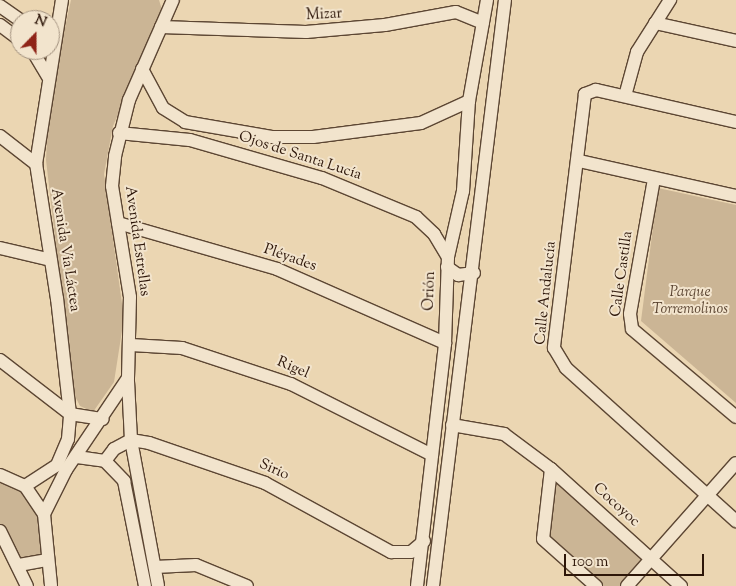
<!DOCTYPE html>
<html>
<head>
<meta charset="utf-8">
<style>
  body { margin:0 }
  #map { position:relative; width:736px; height:586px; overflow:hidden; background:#ebd6b2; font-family:"Sorts Mill Goudy",serif }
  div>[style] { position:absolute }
  .green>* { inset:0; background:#cbb595 }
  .roads { filter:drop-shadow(1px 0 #5c4633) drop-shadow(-1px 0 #5c4633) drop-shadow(0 1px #5c4633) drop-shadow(0 -1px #5c4633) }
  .minor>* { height:12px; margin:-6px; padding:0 6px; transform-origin:6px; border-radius:6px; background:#f2e4cd }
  span { translate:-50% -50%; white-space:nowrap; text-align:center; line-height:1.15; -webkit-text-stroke:4px #f2e4cd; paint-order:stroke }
  .street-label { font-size:15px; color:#2d1609 }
  .park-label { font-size:15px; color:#5c4633; font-style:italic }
  .north { position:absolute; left:10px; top:10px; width:50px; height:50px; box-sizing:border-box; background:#f2e4cd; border:1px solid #a3927f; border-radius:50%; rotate:22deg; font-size:14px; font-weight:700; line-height:20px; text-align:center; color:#2d1609 }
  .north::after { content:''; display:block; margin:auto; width:18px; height:22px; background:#8f2418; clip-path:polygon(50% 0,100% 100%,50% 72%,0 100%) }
  .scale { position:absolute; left:564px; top:554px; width:140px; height:22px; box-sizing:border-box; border:2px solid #2d1609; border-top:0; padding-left:6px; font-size:15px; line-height:18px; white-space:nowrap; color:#2d1609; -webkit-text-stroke:4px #f2e4cd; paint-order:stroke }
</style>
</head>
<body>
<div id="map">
  <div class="green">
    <div style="clip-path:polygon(71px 0,159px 0,163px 13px,113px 126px,104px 174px,124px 318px,114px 382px,93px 412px,80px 406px,73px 392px,46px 160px,49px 100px)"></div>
    <div style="clip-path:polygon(658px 188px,736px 205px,736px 403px,641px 321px)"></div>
    <div style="clip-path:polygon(551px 469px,651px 559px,627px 586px,596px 586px,543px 539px)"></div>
    <div style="clip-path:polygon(0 476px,16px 483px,38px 511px,43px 557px,19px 560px,6px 538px,0 525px)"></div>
  </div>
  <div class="roads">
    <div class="minor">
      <div style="left:0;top:6px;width:24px;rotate:35deg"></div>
      <div style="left:655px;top:23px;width:83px;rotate:12.5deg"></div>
      <div style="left:0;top:25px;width:25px;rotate:37deg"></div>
      <div style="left:161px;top:27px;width:145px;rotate:2deg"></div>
      <div style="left:306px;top:32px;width:79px;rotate:-5.1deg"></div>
      <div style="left:385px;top:25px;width:72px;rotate:-10.4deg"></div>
      <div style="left:456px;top:12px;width:29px;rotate:22deg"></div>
      <div style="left:32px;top:50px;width:31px;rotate:59deg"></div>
      <div style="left:142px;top:69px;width:44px;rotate:61.7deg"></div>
      <div style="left:163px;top:108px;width:26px;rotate:32deg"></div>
      <div style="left:185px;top:122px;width:88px;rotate:9.8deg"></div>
      <div style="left:272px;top:137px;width:41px"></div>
      <div style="left:313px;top:137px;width:109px;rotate:-7.4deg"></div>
      <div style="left:421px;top:123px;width:53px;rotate:-24.6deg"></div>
      <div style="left:625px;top:96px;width:46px;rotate:-74.7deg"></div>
      <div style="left:637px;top:52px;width:62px;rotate:-57.6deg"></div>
      <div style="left:736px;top:122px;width:144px;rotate:-167.1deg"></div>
      <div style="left:596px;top:90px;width:12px;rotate:160deg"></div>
      <div style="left:585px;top:94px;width:256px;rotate:97deg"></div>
      <div style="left:554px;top:348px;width:23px;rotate:59deg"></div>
      <div style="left:566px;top:368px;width:229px;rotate:42deg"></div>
      <div style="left:119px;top:133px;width:71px;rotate:5.6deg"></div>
      <div style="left:190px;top:140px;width:137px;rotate:16.1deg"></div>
      <div style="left:322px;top:178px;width:102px;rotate:22.5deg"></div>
      <div style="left:416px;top:217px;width:25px;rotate:43deg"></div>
      <div style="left:434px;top:234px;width:27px;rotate:59deg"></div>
      <div style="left:0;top:136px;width:46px;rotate:37.9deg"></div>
      <div style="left:579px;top:161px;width:161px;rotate:12.6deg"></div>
      <div style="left:654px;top:179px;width:137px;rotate:100.1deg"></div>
      <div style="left:630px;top:314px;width:15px;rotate:82deg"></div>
      <div style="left:632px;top:329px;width:136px;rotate:40.2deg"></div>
      <div style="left:118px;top:223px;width:166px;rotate:16.1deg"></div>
      <div style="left:277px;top:269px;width:184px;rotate:23.8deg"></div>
      <div style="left:0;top:248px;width:52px;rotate:13.2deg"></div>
      <div style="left:447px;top:267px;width:14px;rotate:36deg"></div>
      <div style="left:458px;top:275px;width:16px;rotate:-7deg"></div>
      <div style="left:131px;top:345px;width:51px;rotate:3.4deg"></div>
      <div style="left:182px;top:348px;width:115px;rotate:18.3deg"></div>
      <div style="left:291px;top:384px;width:158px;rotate:26.7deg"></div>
      <div style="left:0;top:360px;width:88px;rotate:37.6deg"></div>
      <div style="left:70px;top:414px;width:33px;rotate:9deg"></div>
      <div style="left:128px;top:381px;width:59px;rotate:87.1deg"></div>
      <div style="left:131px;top:440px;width:148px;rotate:79.5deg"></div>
      <div style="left:452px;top:425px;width:53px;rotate:9.8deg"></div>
      <div style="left:504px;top:434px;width:59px;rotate:36.7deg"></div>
      <div style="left:551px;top:469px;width:175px;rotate:42deg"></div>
      <div style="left:77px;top:457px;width:28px;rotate:8deg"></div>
      <div style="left:105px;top:461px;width:28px;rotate:46deg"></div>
      <div style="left:124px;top:481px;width:107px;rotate:78.7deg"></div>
      <div style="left:105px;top:461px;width:15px;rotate:-53deg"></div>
      <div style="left:114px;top:449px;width:19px;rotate:-28deg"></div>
      <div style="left:131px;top:440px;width:18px;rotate:9deg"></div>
      <div style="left:149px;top:443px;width:123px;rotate:19deg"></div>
      <div style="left:265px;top:483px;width:144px;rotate:28.7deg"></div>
      <div style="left:391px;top:552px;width:20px"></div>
      <div style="left:411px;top:552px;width:17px;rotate:-40deg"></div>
      <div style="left:551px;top:469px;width:70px;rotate:96.5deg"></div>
      <div style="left:543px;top:539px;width:71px;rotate:41.6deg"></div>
      <div style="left:0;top:475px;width:27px;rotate:24deg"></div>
      <div style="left:25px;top:486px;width:34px;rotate:56deg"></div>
      <div style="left:44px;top:514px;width:72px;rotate:84.4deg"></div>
      <div style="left:25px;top:486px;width:38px;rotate:-33deg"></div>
      <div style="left:57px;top:465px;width:28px;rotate:-67deg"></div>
      <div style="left:68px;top:439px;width:25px;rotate:-85deg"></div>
      <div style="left:70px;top:414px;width:116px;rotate:-96.4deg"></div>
      <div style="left:57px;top:299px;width:137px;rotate:-98.8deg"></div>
      <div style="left:36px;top:164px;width:166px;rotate:-81deg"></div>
      <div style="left:44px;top:514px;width:49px;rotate:-63.4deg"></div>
      <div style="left:66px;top:470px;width:111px;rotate:-56deg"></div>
      <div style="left:128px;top:378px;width:81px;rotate:-88.6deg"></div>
      <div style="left:130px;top:297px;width:112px;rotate:-99.2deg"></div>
      <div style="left:112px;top:186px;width:30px;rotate:-84deg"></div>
      <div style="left:115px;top:156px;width:58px;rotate:-76deg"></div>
      <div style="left:129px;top:100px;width:109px;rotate:-66.3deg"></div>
      <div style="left:0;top:531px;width:61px;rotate:63.9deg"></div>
      <div style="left:19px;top:565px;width:29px;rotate:-10deg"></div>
      <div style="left:155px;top:567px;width:41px;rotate:-2.8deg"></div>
      <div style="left:196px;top:565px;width:55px;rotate:22.4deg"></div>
      <div style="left:417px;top:586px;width:245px;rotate:-83.4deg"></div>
      <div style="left:445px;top:343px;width:86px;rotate:-88deg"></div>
      <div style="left:448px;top:257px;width:68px;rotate:-77.2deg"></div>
      <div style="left:463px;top:191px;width:90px;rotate:-86.2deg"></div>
      <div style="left:469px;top:101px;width:103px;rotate:-79.9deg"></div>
      <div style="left:433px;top:586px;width:590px;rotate:-83deg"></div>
      <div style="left:627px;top:586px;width:164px;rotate:-48.5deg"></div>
    </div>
  </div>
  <div class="street-label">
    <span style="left:324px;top:15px;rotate:-3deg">Mizar</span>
    <span style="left:300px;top:156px;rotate:18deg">Ojos de Santa Lucía</span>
    <span style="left:137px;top:241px;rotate:82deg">Avenida Estrellas</span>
    <span style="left:65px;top:250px;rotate:81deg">Avenida Vía Láctea</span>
    <span style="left:290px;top:258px;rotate:19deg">Pléyades</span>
    <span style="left:622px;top:274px;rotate:-82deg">Calle Castilla</span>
    <span style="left:430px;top:291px;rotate:-88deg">Orión</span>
    <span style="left:546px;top:293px;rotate:-84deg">Calle Andalucía</span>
    <span style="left:293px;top:368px;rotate:23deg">Rigel</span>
    <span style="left:274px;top:470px;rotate:24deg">Sirio</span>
    <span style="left:616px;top:505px;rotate:42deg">Cocoyoc</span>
  </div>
  <div class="park-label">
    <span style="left:690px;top:301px">Parque<br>Torremolinos</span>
  </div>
  <div class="north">N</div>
  <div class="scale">100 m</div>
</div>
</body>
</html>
